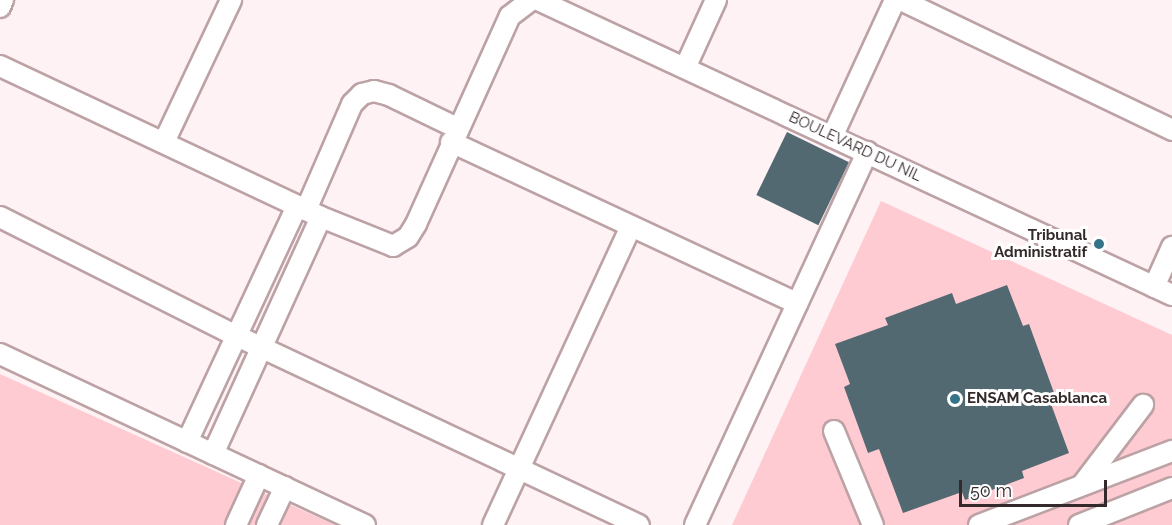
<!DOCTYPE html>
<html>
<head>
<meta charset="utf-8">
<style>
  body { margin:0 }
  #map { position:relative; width:1172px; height:525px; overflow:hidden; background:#fef2f4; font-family:Raleway,sans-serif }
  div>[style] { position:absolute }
  .green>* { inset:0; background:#ffcbd2 }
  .building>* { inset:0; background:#526972; transform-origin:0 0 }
  .roads { filter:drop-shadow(2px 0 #bca2a5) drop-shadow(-2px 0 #bca2a5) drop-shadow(0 2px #bca2a5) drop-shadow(0 -2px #bca2a5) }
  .minor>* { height:20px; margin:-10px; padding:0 10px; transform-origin:10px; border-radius:10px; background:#fff }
  .dots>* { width:16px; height:16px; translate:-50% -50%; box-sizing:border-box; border:3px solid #fff; border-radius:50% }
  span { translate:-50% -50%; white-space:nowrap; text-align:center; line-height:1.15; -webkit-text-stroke:6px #fff; paint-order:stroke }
  .street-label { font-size:15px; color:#342a2b }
  .poi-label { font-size:15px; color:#342a2b; font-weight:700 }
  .right { translate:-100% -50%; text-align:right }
  .left { translate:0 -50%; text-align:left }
  .scale { position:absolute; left:959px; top:480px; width:148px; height:27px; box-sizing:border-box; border:3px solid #342a2b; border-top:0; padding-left:8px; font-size:18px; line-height:21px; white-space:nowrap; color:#342a2b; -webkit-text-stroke:4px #fff; paint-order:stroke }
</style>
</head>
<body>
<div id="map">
  <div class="green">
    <div style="clip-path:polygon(881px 201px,1172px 335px,1172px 525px,732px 525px)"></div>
    <div style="clip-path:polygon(0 374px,335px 525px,0 525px)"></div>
  </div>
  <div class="building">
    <div style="left:787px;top:132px;width:69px;height:70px;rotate:26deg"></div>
    <div style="clip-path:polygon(1007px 285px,1023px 326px,1029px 324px,1057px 401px,1051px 404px,1069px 453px,1022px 471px,1024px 478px,965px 500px,962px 492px,903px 513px,879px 449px,868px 453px,844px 387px,850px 384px,835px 344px,888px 325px,885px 318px,952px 293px,956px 304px)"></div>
  </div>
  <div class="roads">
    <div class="minor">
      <div style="left:538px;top:0;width:699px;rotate:24.95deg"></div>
      <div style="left:901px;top:0;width:301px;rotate:25.6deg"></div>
      <div style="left:0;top:7px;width:8px;rotate:-67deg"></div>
      <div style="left:0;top:66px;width:355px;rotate:25.2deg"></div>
      <div style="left:321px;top:217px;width:78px;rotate:21.9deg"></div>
      <div style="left:393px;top:246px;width:17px;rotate:-31deg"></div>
      <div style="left:408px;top:237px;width:15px;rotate:-58deg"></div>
      <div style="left:416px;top:224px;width:228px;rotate:-65.7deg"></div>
      <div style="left:510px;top:16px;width:26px;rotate:-37deg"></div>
      <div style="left:685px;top:68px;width:75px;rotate:-65.5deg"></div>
      <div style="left:832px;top:137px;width:151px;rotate:-65.3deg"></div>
      <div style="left:164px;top:142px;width:157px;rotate:-64.7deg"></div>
      <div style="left:451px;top:142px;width:382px;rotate:25deg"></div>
      <div style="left:306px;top:210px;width:116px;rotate:-66.5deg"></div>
      <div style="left:352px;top:104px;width:14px;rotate:-45deg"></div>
      <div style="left:362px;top:94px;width:12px;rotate:-14deg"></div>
      <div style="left:374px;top:91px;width:16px;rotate:15deg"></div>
      <div style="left:389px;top:95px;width:76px;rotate:25.9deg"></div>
      <div style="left:0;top:217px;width:265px;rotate:26.7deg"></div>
      <div style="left:237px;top:336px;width:444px;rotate:25.2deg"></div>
      <div style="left:1154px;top:287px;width:44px;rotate:-65.8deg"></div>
      <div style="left:0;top:354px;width:403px;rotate:25.1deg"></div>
      <div style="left:834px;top:431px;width:102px;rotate:67.5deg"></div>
      <div style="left:187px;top:442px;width:260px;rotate:-65deg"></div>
      <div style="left:213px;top:454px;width:260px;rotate:-65.5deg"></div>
      <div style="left:1082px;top:485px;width:101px;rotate:-52.7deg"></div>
      <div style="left:236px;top:525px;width:55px;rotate:-65.3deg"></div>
      <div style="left:267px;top:525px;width:42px;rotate:-64.7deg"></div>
      <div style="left:493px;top:525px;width:328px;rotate:-65.2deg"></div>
      <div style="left:695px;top:525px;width:411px;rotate:-65.2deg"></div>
      <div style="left:979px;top:525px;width:207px;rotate:-21deg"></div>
      <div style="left:1079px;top:525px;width:100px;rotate:-21.7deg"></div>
    </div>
  </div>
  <div class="dots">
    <div style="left:1099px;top:244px;background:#357389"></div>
    <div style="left:955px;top:399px;background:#357389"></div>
  </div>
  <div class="street-label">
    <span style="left:855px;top:147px;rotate:25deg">BOULEVARD DU NIL</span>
  </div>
  <div class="poi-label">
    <span class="right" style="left:1087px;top:244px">Tribunal<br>Administratif</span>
    <span class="left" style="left:967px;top:399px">ENSAM Casablanca</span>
  </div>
  <div class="scale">50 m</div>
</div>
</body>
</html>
